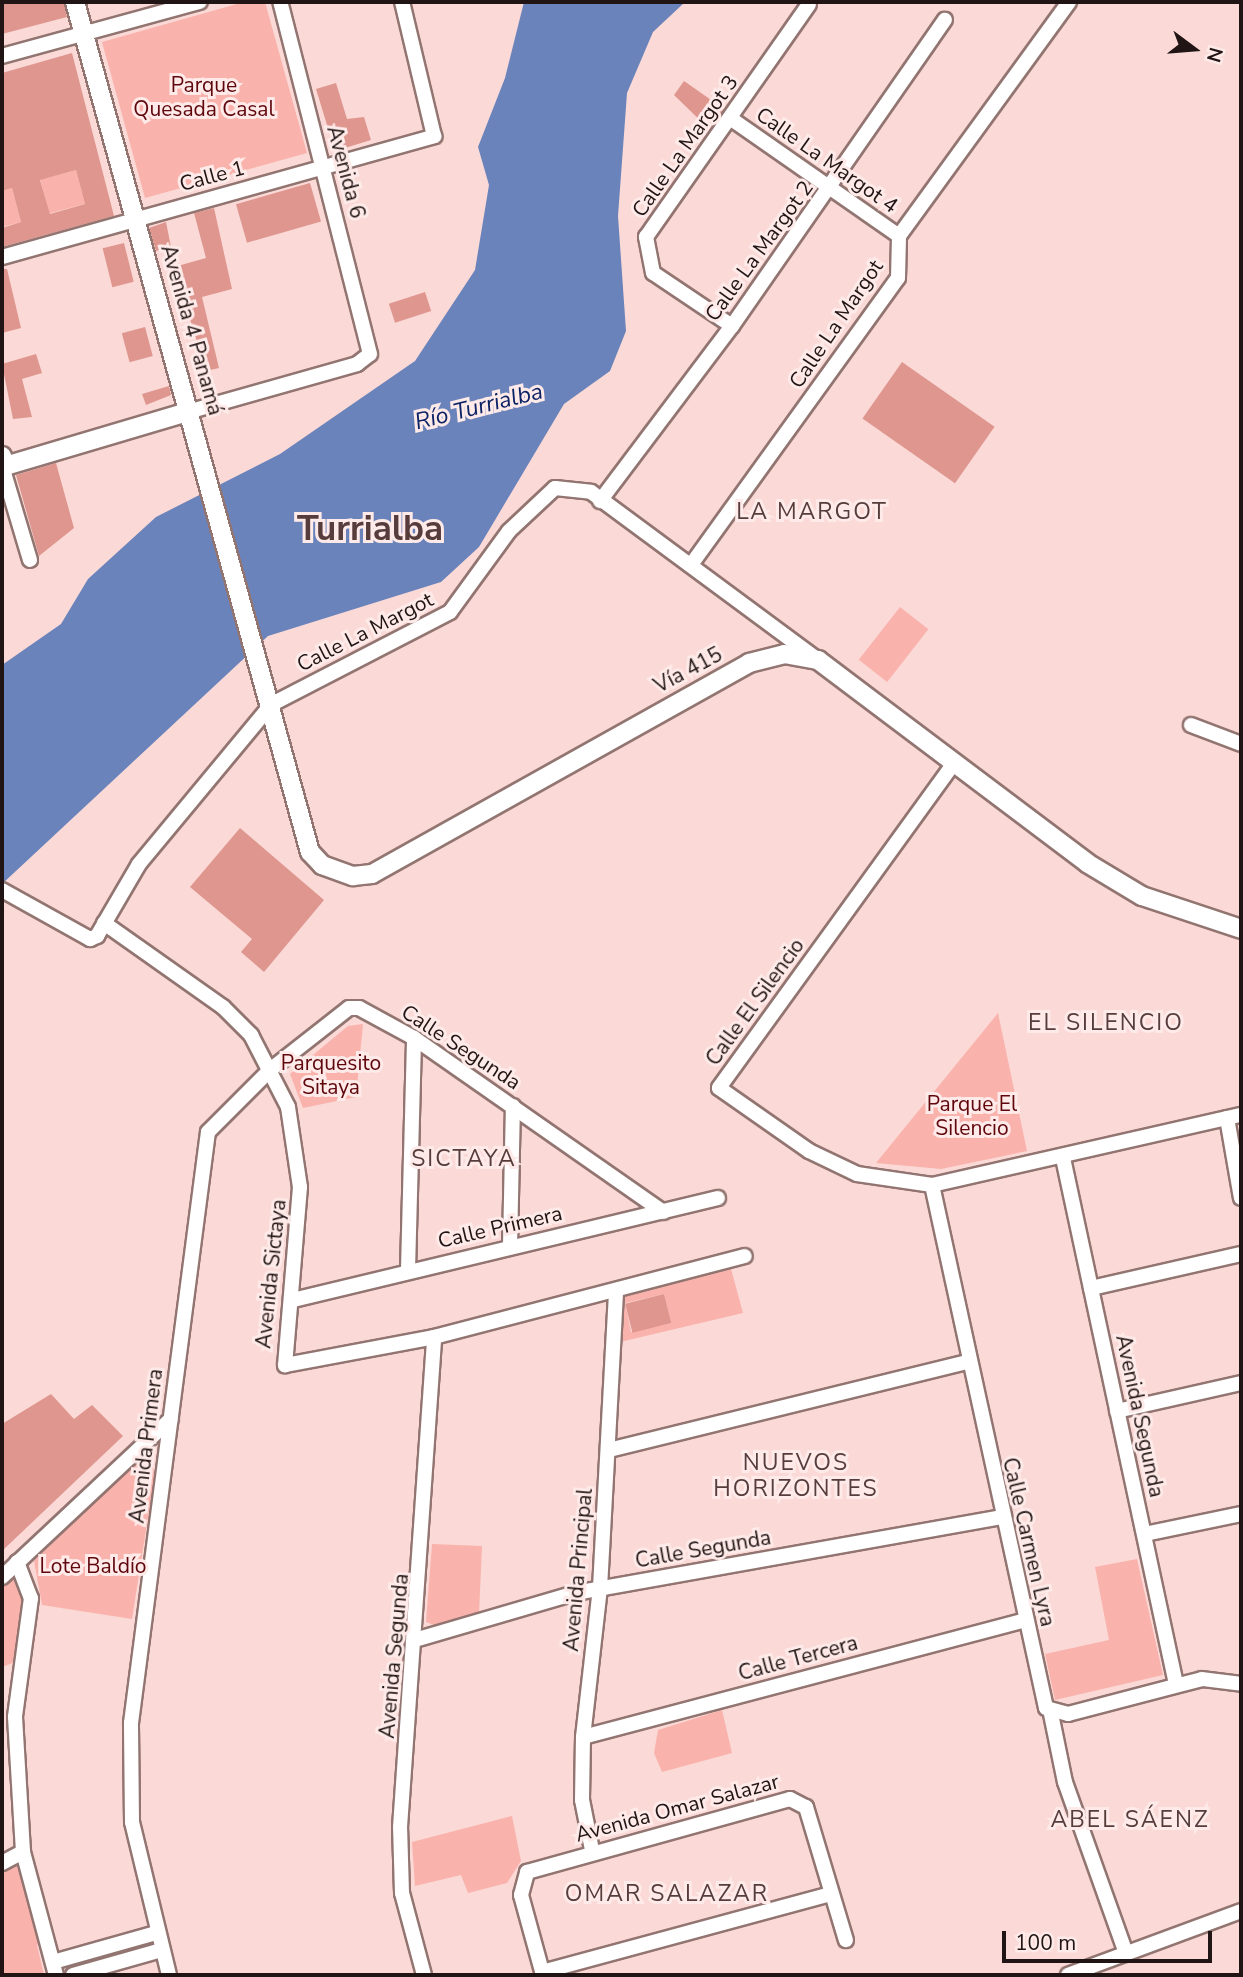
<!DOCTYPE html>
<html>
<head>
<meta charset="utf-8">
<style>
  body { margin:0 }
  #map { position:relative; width:1243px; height:1977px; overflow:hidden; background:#fad9d6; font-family:"Nunito Sans",sans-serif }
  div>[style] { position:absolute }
  .green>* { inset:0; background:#fab3ac; transform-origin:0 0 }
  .water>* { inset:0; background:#6a83bb }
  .building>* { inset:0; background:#df968f; transform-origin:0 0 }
  .roads { filter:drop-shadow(2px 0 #927571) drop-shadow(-2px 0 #927571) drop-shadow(0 2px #927571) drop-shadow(0 -2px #927571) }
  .minor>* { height:14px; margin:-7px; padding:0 7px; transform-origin:7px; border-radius:7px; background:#fff }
  .tertiary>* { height:18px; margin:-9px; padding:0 9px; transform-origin:9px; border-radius:9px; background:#fff }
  span { translate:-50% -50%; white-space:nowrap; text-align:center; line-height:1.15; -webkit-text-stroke:6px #feeae8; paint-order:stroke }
  .park-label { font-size:21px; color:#5f060c }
  .street-label { font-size:21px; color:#201514 }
  .water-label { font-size:23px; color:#0c2365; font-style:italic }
  .neighbourhood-label { font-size:23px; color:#563c3a; letter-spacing:2px }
  .town-label { font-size:35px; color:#563c3a; font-weight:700 }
  .frame { position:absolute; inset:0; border:4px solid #201514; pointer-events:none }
  .north { position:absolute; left:1159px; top:14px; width:70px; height:70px; -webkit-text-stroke:5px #feeae8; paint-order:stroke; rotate:106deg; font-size:19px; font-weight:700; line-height:28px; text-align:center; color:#201514 }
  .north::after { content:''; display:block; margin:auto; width:24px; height:32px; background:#201514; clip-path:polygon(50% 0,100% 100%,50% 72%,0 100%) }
  .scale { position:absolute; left:1002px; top:1931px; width:210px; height:32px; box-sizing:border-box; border:4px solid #201514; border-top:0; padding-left:9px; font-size:21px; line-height:24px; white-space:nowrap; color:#201514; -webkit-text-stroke:5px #feeae8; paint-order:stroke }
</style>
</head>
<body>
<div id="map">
  <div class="green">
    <div style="clip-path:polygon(244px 2px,265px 2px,307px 153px,145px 198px,102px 42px)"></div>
    <div style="left:76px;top:170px;width:35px;height:37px;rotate:75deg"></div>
    <div style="clip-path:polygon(12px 188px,21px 222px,2px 227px,2px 191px)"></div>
    <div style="left:900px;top:607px;width:36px;height:67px;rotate:38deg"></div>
    <div style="clip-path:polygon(998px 1013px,1027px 1151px,941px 1169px,876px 1163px)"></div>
    <div style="clip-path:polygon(363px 1024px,356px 1097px,303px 1108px,290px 1074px,348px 1026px)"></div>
    <div style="clip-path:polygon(evenodd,730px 1265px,743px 1313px,620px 1342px,620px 1296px,730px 1265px,664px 1294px,671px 1323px,631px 1332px,625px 1303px,664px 1294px)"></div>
    <div style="clip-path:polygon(136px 1462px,152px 1465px,155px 1473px,132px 1619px,42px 1605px,34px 1561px)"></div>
    <div style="clip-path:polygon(432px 1544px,482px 1546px,479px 1614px,442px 1628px,426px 1622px)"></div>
    <div style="clip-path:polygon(1137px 1559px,1163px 1675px,1055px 1700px,1045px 1654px,1109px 1640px,1095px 1567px)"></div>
    <div style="clip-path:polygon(20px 1570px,30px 1616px,23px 1659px,2px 1667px,2px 1587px)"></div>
    <div style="clip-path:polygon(722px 1710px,732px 1753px,662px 1772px,654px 1753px,658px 1730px)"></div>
    <div style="clip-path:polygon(512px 1816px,521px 1861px,507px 1883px,468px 1893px,461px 1875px,415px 1886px,412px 1842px)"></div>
    <div style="clip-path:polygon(17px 1865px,43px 1941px,37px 1945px,44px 1975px,2px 1975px,2px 1873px)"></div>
  </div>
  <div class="water">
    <div style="clip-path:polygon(524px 2px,685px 2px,653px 32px,627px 93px,618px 216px,626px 331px,610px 371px,564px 404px,479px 547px,441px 582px,268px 636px,2px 884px,2px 665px,61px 624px,88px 579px,156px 517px,280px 454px,415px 361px,475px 270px,489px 185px,478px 147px,505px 78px)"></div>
  </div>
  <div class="building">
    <div style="clip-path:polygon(2px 2px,64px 2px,67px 17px,2px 34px)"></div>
    <div style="clip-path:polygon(evenodd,72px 53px,114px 216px,2px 247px,2px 228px,21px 222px,12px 188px,2px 191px,2px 73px,72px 53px,76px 170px,85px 204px,50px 214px,40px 180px,76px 170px)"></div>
    <div style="clip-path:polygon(684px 81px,724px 109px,709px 129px,674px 95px)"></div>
    <div style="clip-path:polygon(336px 83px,347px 119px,364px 117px,371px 140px,335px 151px,316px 89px)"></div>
    <div style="left:310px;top:183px;width:40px;height:77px;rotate:74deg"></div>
    <div style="clip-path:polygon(214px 208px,232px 289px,202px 297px,219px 368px,206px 371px,174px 267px,206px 258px,194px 213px)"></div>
    <div style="clip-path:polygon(166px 222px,171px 247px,156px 251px,149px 228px)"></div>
    <div style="left:124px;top:243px;width:40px;height:22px;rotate:76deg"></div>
    <div style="clip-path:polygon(2px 269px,7px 269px,21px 328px,2px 333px)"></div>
    <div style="left:425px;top:292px;width:20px;height:38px;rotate:72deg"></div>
    <div style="left:145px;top:327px;width:30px;height:24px;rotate:75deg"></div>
    <div style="clip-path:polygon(36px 354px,42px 373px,22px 379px,32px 417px,13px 419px,2px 364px)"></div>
    <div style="left:902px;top:362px;width:113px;height:69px;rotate:35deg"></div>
    <div style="clip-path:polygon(169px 386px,171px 395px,146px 405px,142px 394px)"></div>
    <div style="clip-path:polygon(56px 463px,74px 528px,39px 556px,16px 475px)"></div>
    <div style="clip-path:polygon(240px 828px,324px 900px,264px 972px,241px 952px,252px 939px,190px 887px)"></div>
    <div style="left:664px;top:1294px;width:30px;height:40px;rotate:76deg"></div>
    <div style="clip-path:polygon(51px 1394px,74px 1419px,92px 1405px,123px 1436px,2px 1551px,2px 1424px)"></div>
  </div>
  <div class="roads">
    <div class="minor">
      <div style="left:2px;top:56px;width:205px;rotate:-15.3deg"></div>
      <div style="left:730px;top:118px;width:206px;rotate:34.9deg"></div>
      <div style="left:2px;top:257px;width:449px;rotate:-15.6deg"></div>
      <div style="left:434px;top:136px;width:138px;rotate:-103.4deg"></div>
      <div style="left:732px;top:326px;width:95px;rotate:-146.1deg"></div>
      <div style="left:653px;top:273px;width:37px;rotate:-101deg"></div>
      <div style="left:646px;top:237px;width:284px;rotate:-55deg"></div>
      <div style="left:191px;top:411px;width:173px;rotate:-15.8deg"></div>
      <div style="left:357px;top:364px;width:16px;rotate:-38deg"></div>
      <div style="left:370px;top:354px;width:363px;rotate:-104.3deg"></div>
      <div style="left:2px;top:466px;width:98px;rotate:73.4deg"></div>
      <div style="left:600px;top:501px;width:219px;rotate:-53deg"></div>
      <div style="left:732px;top:326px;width:373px;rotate:-55.2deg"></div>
      <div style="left:693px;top:562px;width:350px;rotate:-54.2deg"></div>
      <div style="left:898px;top:278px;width:42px;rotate:-88.6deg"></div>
      <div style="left:899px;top:236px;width:289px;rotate:-54deg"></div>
      <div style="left:1191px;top:725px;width:53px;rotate:20.8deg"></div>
      <div style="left:954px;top:763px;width:401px;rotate:125.9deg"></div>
      <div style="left:719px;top:1088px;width:110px;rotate:35deg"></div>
      <div style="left:809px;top:1151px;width:53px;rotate:25.6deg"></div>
      <div style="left:857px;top:1174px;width:76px;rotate:8.3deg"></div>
      <div style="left:932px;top:1185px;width:317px;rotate:-12.8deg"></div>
      <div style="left:2px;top:890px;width:101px;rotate:29.1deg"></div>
      <div style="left:90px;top:939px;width:8px;rotate:-23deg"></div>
      <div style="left:97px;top:936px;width:83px;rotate:-59.7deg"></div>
      <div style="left:139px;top:864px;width:208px;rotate:-50.3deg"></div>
      <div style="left:272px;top:704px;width:200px;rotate:-27.3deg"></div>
      <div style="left:450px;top:612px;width:100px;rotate:-53.9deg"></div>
      <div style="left:509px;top:531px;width:63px;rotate:-43.1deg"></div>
      <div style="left:555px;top:488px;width:36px;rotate:6deg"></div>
      <div style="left:591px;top:492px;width:282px;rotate:36.5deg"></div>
      <div style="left:104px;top:923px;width:146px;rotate:35.2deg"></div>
      <div style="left:223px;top:1007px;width:40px;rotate:45deg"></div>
      <div style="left:251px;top:1035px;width:81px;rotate:62.8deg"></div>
      <div style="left:288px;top:1107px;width:81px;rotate:81.5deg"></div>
      <div style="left:300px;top:1187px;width:179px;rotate:94.8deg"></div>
      <div style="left:285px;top:1365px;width:152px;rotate:-10.6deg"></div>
      <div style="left:434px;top:1337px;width:321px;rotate:-14.6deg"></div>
      <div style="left:1227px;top:1118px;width:81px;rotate:80.1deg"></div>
      <div style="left:1063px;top:1158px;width:538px;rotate:77.88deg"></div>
      <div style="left:932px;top:1185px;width:535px;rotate:77.7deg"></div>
      <div style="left:1046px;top:1708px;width:23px;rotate:15deg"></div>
      <div style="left:1068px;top:1714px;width:138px;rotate:-14.6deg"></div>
      <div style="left:1202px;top:1679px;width:39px;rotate:7deg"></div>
      <div style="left:510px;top:1246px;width:140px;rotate:-88.8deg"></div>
      <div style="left:408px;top:1270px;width:232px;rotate:-88.5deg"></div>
      <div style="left:1091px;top:1288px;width:154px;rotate:-12.8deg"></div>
      <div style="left:293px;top:1300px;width:437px;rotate:-13.5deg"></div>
      <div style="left:1117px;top:1411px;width:127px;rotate:-12.7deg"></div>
      <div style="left:609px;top:1450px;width:370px;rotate:-13.8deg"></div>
      <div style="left:1145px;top:1534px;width:98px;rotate:-11.8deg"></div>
      <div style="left:17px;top:1562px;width:39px;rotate:69deg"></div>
      <div style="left:31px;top:1598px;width:120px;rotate:97.7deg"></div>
      <div style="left:15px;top:1717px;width:135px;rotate:86.6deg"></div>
      <div style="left:23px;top:1852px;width:127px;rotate:75deg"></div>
      <div style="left:2px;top:1577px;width:231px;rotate:-43.1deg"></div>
      <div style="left:418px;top:1639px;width:164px;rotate:-16.3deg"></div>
      <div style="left:575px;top:1593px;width:433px;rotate:-10.1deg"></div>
      <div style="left:1051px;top:1714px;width:69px;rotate:78.4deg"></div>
      <div style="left:1065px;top:1782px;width:182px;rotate:70.4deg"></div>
      <div style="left:583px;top:1737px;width:457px;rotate:-14.8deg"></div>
      <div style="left:592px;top:1850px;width:51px;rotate:-101.3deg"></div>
      <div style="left:582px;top:1800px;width:63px;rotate:-89.1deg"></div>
      <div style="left:583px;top:1737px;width:150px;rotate:-83.5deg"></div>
      <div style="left:600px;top:1588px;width:295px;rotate:-86.9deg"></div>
      <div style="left:2px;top:1863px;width:24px;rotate:-28deg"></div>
      <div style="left:53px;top:1962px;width:107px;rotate:-15.7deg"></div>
      <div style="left:542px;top:1972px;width:299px;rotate:-15.1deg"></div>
      <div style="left:73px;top:1975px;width:92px;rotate:-15.7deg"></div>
      <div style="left:169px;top:1975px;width:157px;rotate:-103.6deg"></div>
      <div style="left:132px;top:1822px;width:99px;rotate:-90.6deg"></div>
      <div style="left:131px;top:1723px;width:596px;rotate:-82.58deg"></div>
      <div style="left:208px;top:1132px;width:88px;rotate:-45deg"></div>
      <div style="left:270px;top:1070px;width:100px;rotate:-38.1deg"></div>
      <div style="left:349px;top:1008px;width:10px"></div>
      <div style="left:359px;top:1008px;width:63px;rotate:28.6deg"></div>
      <div style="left:414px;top:1038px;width:304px;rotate:34.9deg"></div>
      <div style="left:424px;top:1975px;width:85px;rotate:-105deg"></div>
      <div style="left:402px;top:1893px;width:66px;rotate:-91.7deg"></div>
      <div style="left:400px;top:1827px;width:491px;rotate:-86deg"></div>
      <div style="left:543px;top:1975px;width:83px;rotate:-105.4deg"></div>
      <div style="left:521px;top:1895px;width:24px;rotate:-75deg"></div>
      <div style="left:527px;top:1872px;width:273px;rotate:-15.5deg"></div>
      <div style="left:790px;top:1799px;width:18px;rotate:27deg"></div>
      <div style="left:806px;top:1807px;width:139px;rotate:73.3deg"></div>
      <div style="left:1068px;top:1975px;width:184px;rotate:-20.3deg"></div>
    </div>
    <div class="tertiary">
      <div style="left:75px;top:2px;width:882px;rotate:74.55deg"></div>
      <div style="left:310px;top:852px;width:18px;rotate:47deg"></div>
      <div style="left:322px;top:865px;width:33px;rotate:20deg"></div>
      <div style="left:353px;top:876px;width:19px;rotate:-6deg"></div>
      <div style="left:372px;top:874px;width:432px;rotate:-29.2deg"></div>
      <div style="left:749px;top:663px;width:36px;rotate:-14deg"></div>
      <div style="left:784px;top:654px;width:35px;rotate:10deg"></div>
      <div style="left:818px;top:660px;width:337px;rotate:37deg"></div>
      <div style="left:1087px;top:863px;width:64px;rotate:31deg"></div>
      <div style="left:1142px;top:896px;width:104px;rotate:18.4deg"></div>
      <div style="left:2px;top:456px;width:10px;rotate:73deg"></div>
      <div style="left:5px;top:466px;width:194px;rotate:-16.5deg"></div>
    </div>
  </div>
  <div class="park-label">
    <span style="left:204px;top:97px">Parque<br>Quesada Casal</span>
    <span style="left:331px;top:1075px">Parquesito<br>Sitaya</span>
    <span style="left:972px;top:1116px">Parque El<br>Silencio</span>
    <span style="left:93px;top:1566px">Lote Baldío</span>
  </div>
  <div class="street-label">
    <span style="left:685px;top:146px;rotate:-55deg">Calle La Margot 3</span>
    <span style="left:827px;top:160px;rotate:35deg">Calle La Margot 4</span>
    <span style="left:346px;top:172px;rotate:75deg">Avenida 6</span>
    <span style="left:212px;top:176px;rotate:-15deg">Calle 1</span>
    <span style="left:759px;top:251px;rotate:-54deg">Calle La Margot 2</span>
    <span style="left:836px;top:324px;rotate:-56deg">Calle La Margot</span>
    <span style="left:192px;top:330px;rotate:74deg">Avenida 4 Panamá</span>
    <span style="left:365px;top:632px;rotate:-27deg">Calle La Margot</span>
    <span style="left:688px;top:670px;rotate:-28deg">Vía 415</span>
    <span style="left:755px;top:1002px;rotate:-54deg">Calle El Silencio</span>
    <span style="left:461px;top:1047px;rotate:33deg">Calle Segunda</span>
    <span style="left:500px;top:1227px;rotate:-13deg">Calle Primera</span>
    <span style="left:271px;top:1274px;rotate:-84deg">Avenida Sictaya</span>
    <span style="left:1140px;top:1416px;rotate:78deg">Avenida Segunda</span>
    <span style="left:146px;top:1446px;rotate:-83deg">Avenida Primera</span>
    <span style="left:1029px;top:1542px;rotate:77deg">Calle Carmen Lyra</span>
    <span style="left:703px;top:1549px;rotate:-10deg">Calle Segunda</span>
    <span style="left:578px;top:1570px;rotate:-85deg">Avenida Principal</span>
    <span style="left:394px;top:1656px;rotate:-85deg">Avenida Segunda</span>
    <span style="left:798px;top:1658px;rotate:-15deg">Calle Tercera</span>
    <span style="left:677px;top:1808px;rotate:-15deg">Avenida Omar Salazar</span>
  </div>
  <div class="water-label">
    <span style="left:479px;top:407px;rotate:-14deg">Río Turrialba</span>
  </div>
  <div class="neighbourhood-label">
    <span style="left:812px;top:512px">LA MARGOT</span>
    <span style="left:1106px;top:1023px">EL SILENCIO</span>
    <span style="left:464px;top:1159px">SICTAYA</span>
    <span style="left:796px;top:1476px">NUEVOS<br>HORIZONTES</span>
    <span style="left:1130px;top:1820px">ABEL SÁENZ</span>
    <span style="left:667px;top:1894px">OMAR SALAZAR</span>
  </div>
  <div class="town-label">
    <span style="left:370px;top:529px">Turrialba</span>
  </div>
  <div class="frame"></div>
  <div class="north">N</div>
  <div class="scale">100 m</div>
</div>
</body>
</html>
